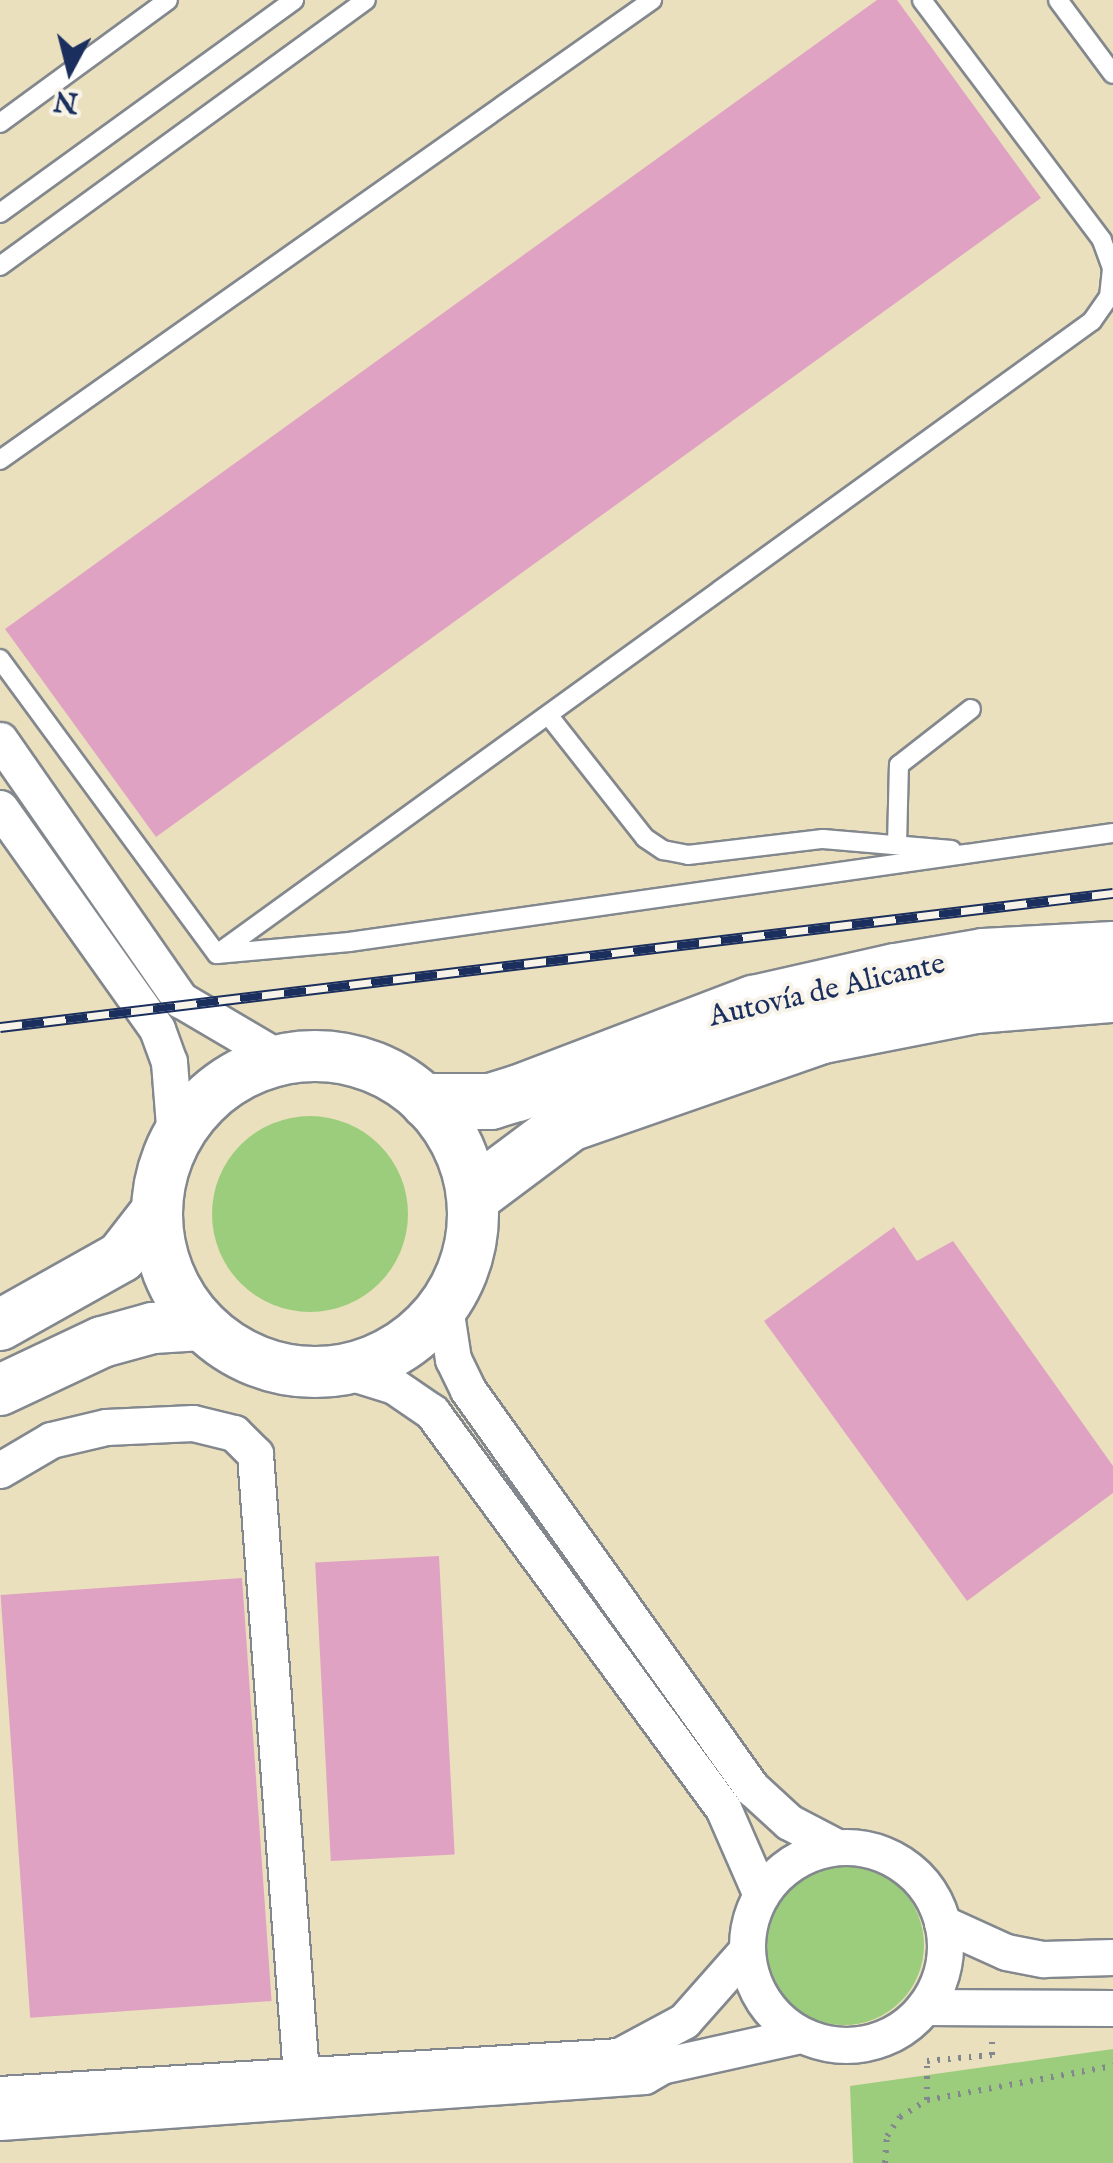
<!DOCTYPE html>
<html>
<head>
<meta charset="utf-8">
<style>
  body { margin:0 }
  #map { position:relative; width:1113px; height:2163px; overflow:hidden; background:#ebe0be; font-family:"IM FELL English",serif }
  div>[style] { position:absolute }
  .green>* { inset:0; background:#9ccd7d }
  .round { border-radius:50% }
  .building>* { inset:0; background:#dfa2c2; transform-origin:0 0 }
  .path>* { height:6px; margin-top:-3px; transform-origin:0; background:repeating-linear-gradient(90deg,#83888e 0 2.5px,transparent 0 10.5px) }
  .roads { filter:drop-shadow(2px 0 #83888e) drop-shadow(-2px 0 #83888e) drop-shadow(0 2px #83888e) drop-shadow(0 -2px #83888e) }
  .lane>* { height:18px; margin:-9px; padding:0 9px; transform-origin:9px; border-radius:9px; background:#fff }
  .street>* { height:35px; margin:-17.5px; padding:0 17.5px; transform-origin:17.5px; border-radius:17.5px; background:#fff }
  .street>.ring { margin:-17.5px; padding:0; box-sizing:content-box; background:none; border:35px solid #fff; border-radius:50% }
  .secondary>* { height:50px; margin:-25px; padding:0 25px; transform-origin:25px; border-radius:25px; background:#fff }
  .secondary>.ring { margin:-25px; padding:0; box-sizing:content-box; background:none; border:50px solid #fff; border-radius:50% }
  .highway>* { height:55px; margin:-27.5px; padding:0 27.5px; transform-origin:27.5px; border-radius:27.5px; background:#fff }
  .rail>* { height:11px; margin-top:-5.5px; transform-origin:0; background:repeating-linear-gradient(90deg,#f7f3e8 0 22px,#1b2f5e 0 44px); box-sizing:border-box; border-block:2px solid #1b2f5e }
  span { translate:-50% -50%; white-space:nowrap; text-align:center; line-height:1.15; -webkit-text-stroke:8px #f7f3e8; paint-order:stroke }
  .street-label { font-size:30px; color:#1b2f5e }
  .north { position:absolute; left:20px; top:20px; width:100px; height:100px; -webkit-text-stroke:8px #f7f3e8; paint-order:stroke; rotate:187deg; font-size:28px; font-weight:700; line-height:40px; text-align:center; color:#1b2f5e }
  .north::after { content:''; display:block; margin:auto; width:35px; height:45px; background:#1b2f5e; clip-path:polygon(50% 0,100% 100%,50% 72%,0 100%) }
</style>
</head>
<body>
<div id="map">
  <div class="green">
    <div class="round" style="left:212px;top:1116px;width:196px;height:196px"></div>
    <div class="round" style="left:764px;top:1865px;width:160px;height:160px"></div>
    <div style="clip-path:polygon(1113px 2049px,1113px 2163px,853px 2163px,850px 2086px)"></div>
  </div>
  <div class="building">
    <div style="clip-path:polygon(877px 0,897px 0,1041px 198px,156px 837px,5px 629px)"></div>
    <div style="clip-path:polygon(894px 1227px,917px 1261px,953px 1241px,1113px 1466px,1113px 1493px,967px 1601px,764px 1321px)"></div>
    <div style="left:439px;top:1556px;width:299px;height:124px;rotate:87deg"></div>
    <div style="left:242px;top:1578px;width:424px;height:242px;rotate:86deg"></div>
  </div>
  <div class="path">
    <div style="left:927px;top:2100px;width:189px;rotate:-10.4deg"></div>
    <div style="left:885px;top:2163px;width:27px;rotate:-86deg"></div>
    <div style="left:887px;top:2136px;width:23px;rotate:-56deg"></div>
    <div style="left:900px;top:2117px;width:32px;rotate:-32deg"></div>
    <div style="left:927px;top:2100px;width:39px;rotate:-90deg"></div>
    <div style="left:927px;top:2061px;width:65px;rotate:-5.3deg"></div>
    <div style="left:992px;top:2055px;width:18px;rotate:-90deg"></div>
  </div>
  <div class="roads">
    <div class="lane">
      <div style="left:1058px;top:0;width:92px;rotate:53.4deg"></div>
      <div style="left:0;top:123px;width:208px;rotate:-36.2deg"></div>
      <div style="left:0;top:213px;width:363px;rotate:-35.9deg"></div>
      <div style="left:0;top:266px;width:452px;rotate:-36deg"></div>
      <div style="left:0;top:460px;width:798px;rotate:-35.2deg"></div>
      <div style="left:0;top:659px;width:366px;rotate:53.7deg"></div>
      <div style="left:549px;top:716px;width:155px;rotate:51.8deg"></div>
      <div style="left:645px;top:838px;width:22px;rotate:34deg"></div>
      <div style="left:663px;top:850px;width:25px;rotate:11deg"></div>
      <div style="left:688px;top:855px;width:136px;rotate:-6.8deg"></div>
      <div style="left:823px;top:839px;width:129px;rotate:4.9deg"></div>
      <div style="left:897px;top:845px;width:80px;rotate:-88.6deg"></div>
      <div style="left:899px;top:765px;width:91px;rotate:-37.9deg"></div>
      <div style="left:217px;top:954px;width:1080px;rotate:-35.88deg"></div>
      <div style="left:1092px;top:321px;width:29px;rotate:-55deg"></div>
      <div style="left:1109px;top:297px;width:29px;rotate:-84deg"></div>
      <div style="left:1112px;top:268px;width:30px;rotate:-110deg"></div>
      <div style="left:1102px;top:240px;width:300px;rotate:-126.9deg"></div>
      <div style="left:217px;top:954px;width:133px;rotate:-5.2deg"></div>
      <div style="left:349px;top:942px;width:772px;rotate:-8.12deg"></div>
    </div>
    <div class="street">
      <div style="left:0;top:740px;width:317px;rotate:55.2deg"></div>
      <div style="left:181px;top:1000px;width:116px;rotate:30.5deg"></div>
      <div style="left:0;top:808px;width:271px;rotate:54.6deg"></div>
      <div style="left:157px;top:1029px;width:35px;rotate:70deg"></div>
      <div style="left:169px;top:1062px;width:77px;rotate:85.5deg"></div>
      <div style="left:445px;top:1307px;width:53px;rotate:81.3deg"></div>
      <div style="left:453px;top:1359px;width:34px;rotate:64deg"></div>
      <div style="left:468px;top:1390px;width:490px;rotate:54.5deg"></div>
      <div style="left:753px;top:1789px;width:49px;rotate:42.5deg"></div>
      <div style="left:789px;top:1822px;width:54px;rotate:27.5deg"></div>
      <div style="left:343px;top:1370px;width:53px;rotate:17.4deg"></div>
      <div style="left:394px;top:1386px;width:46px;rotate:34.4deg"></div>
      <div style="left:432px;top:1412px;width:491px;rotate:53.7deg"></div>
      <div style="left:723px;top:1808px;width:95px;rotate:66.4deg"></div>
      <div style="left:0;top:1470px;width:59px;rotate:-30.5deg"></div>
      <div style="left:51px;top:1440px;width:57px;rotate:-13.3deg"></div>
      <div style="left:106px;top:1427px;width:87px;rotate:-2.6deg"></div>
      <div style="left:193px;top:1423px;width:42px;rotate:13.7deg"></div>
      <div style="left:234px;top:1433px;width:30px;rotate:45deg"></div>
      <div style="left:255px;top:1454px;width:622px;rotate:85.76deg"></div>
      <div class="ring" style="left:747px;top:1847px;width:163px;height:163px"></div>
      <div style="left:942px;top:1923px;width:70px;rotate:24.4deg"></div>
      <div style="left:1006px;top:1952px;width:38px;rotate:11deg"></div>
      <div style="left:1043px;top:1959px;width:70px;rotate:-1.6deg"></div>
      <div style="left:924px;top:2007px;width:189px;rotate:0.3deg"></div>
      <div style="left:0;top:2094px;width:620px;rotate:-3.51deg"></div>
      <div style="left:619px;top:2056px;width:74px;rotate:-28.3deg"></div>
      <div style="left:684px;top:2021px;width:94px;rotate:-48.5deg"></div>
      <div style="left:0;top:2122px;width:646px;rotate:-4.09deg"></div>
      <div style="left:644px;top:2076px;width:20px;rotate:-30deg"></div>
      <div style="left:661px;top:2066px;width:143px;rotate:-12.5deg"></div>
    </div>
    <div class="secondary">
      <div class="ring" style="left:157px;top:1056px;width:266px;height:266px"></div>
      <div style="left:0;top:1325px;width:139px;rotate:-29.3deg"></div>
      <div style="left:121px;top:1257px;width:57px;rotate:-52.1deg"></div>
      <div style="left:0;top:1390px;width:113px;rotate:-25.2deg"></div>
      <div style="left:102px;top:1342px;width:53px;rotate:-15.4deg"></div>
      <div style="left:153px;top:1328px;width:49px;rotate:-3.5deg"></div>
    </div>
    <div class="highway">
      <div style="left:428px;top:1101px;width:62px"></div>
      <div style="left:490px;top:1101px;width:28px;rotate:-17deg"></div>
      <div style="left:517px;top:1093px;width:253px;rotate:-20.9deg"></div>
      <div style="left:753px;top:1003px;width:146px;rotate:-12.7deg"></div>
      <div style="left:895px;top:971px;width:89px;rotate:-9.7deg"></div>
      <div style="left:983px;top:956px;width:130px;rotate:-3.1deg"></div>
      <div style="left:474px;top:1194px;width:119px;rotate:-36.8deg"></div>
      <div style="left:569px;top:1123px;width:268px;rotate:-19.2deg"></div>
      <div style="left:822px;top:1035px;width:156px;rotate:-11.1deg"></div>
      <div style="left:975px;top:1005px;width:138px;rotate:-4.6deg"></div>
    </div>
  </div>
  <div class="rail">
    <div style="left:0;top:1027px;width:1121px;rotate:-6.87deg"></div>
  </div>
  <div class="street-label">
    <span style="left:827px;top:991px;rotate:-13deg">Autovía de Alicante</span>
  </div>
  <div class="north">N</div>
</div>
</body>
</html>
